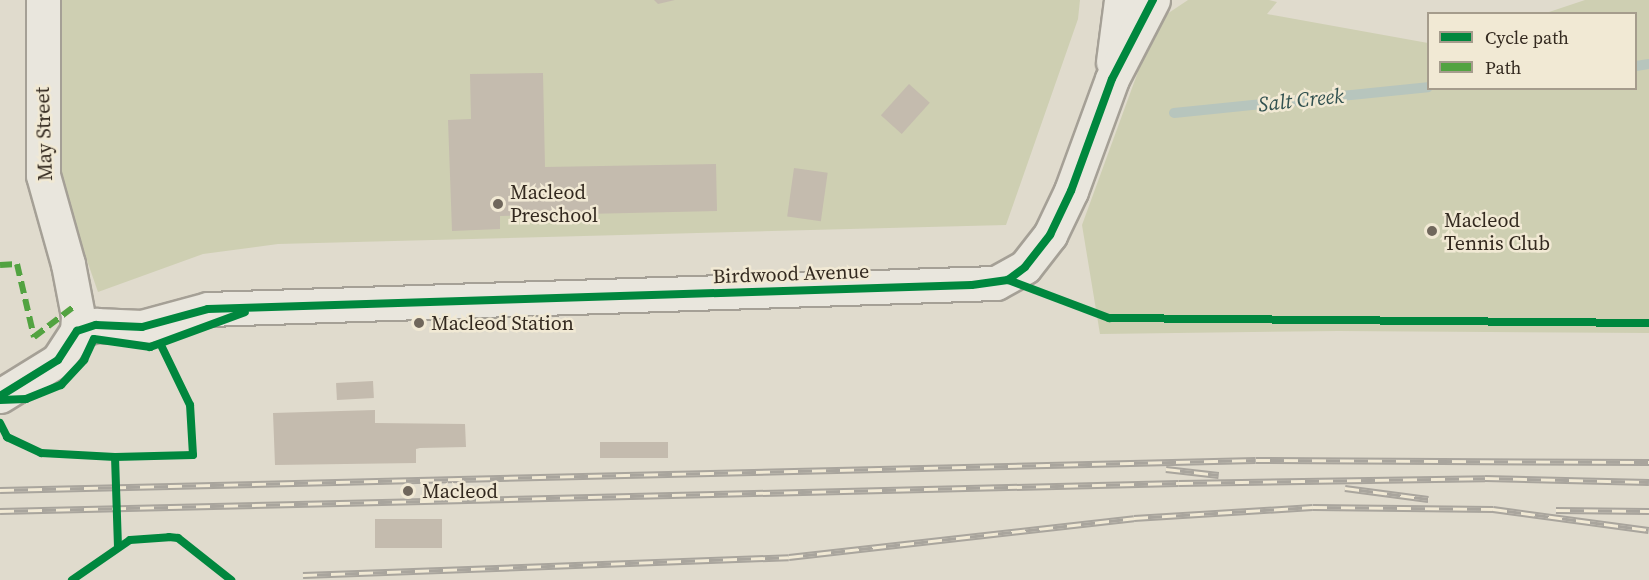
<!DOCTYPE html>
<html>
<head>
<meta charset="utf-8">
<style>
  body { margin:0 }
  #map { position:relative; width:1649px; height:580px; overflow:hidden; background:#e0dbcd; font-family:"Source Serif 4",serif }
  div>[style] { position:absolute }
  .green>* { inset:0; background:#cecfb2 }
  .stream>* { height:10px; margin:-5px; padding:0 5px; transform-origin:5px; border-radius:5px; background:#b7c5bd }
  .building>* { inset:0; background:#c4bbae; transform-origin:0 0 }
  .roads { filter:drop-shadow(2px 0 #a5a096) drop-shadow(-2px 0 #a5a096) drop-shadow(0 2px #a5a096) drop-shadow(0 -2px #a5a096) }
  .minor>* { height:33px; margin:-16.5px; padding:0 16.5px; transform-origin:16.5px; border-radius:16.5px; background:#e9e6dd }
  .rail>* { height:7px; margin-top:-3.5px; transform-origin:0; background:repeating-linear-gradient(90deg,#f1e9d4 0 14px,#a9a59d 0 28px); box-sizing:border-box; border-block:2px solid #a9a59d }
  .quiet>* { height:6px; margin-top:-3px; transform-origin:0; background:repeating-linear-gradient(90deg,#52a341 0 12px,transparent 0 18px) }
  .cycleway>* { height:8px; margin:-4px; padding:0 4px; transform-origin:4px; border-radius:4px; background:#00873e }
  .dots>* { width:16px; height:16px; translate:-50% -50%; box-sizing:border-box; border:3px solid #f1e9d4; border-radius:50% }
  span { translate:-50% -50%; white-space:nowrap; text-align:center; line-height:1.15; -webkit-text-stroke:5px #f1e9d4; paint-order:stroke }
  .street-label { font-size:20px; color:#33291f }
  .poi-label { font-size:20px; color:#33291f }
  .left { translate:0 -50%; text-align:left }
  .water-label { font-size:21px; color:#315150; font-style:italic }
  .legend { position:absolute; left:1427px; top:12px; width:210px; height:78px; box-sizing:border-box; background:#f1e9d4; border:2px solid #a59c8c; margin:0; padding:8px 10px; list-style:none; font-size:18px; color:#33291f }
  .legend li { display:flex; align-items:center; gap:12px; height:30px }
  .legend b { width:30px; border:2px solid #a59c8c }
</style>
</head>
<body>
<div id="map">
  <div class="green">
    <div style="clip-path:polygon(60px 0,1080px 0,1078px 19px,1006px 225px,278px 244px,203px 254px,98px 292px,60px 183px)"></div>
    <div style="clip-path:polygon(1188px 0,1269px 0,1277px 2px,1267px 14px,1428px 43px,1428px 88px,1636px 88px,1636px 14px,1546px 13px,1585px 0,1649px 0,1649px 333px,1338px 331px,1100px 334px,1082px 225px,1143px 58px,1167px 14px)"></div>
  </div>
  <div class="stream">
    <div style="left:1636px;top:66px;width:13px;rotate:-9deg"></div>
    <div style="left:1174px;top:113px;width:255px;rotate:-5.8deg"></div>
  </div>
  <div class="building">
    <div style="clip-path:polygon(654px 0,675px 0,658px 4px)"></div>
    <div style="clip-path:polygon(543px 73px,545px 167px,716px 164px,717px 211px,500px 216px,500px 229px,452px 231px,448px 120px,471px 119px,470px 74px)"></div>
    <div style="left:909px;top:84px;width:28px;height:42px;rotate:42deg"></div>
    <div style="left:794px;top:168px;width:34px;height:49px;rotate:8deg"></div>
    <div style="left:373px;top:381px;width:17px;height:37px;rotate:87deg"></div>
    <div style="clip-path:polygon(375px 410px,375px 423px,465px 424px,466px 447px,420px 448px,416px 449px,416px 463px,275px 465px,273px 413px)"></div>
    <div style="left:668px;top:442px;width:16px;height:68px;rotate:90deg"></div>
    <div style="left:442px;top:519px;width:29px;height:67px;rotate:90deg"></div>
  </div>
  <div class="roads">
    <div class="minor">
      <div style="left:1113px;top:62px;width:63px;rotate:-82.6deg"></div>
      <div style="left:77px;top:331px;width:20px;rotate:-18deg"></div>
      <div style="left:96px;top:325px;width:46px;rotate:2.5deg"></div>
      <div style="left:142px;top:327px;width:68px;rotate:-15.3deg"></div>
      <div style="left:208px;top:309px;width:788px;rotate:-1.89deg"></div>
      <div style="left:996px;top:283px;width:33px;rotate:-29deg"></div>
      <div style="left:1025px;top:267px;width:41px;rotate:-52deg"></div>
      <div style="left:1050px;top:235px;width:49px;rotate:-64.5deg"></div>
      <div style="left:1071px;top:191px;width:119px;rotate:-69.9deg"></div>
      <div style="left:1112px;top:79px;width:89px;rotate:-62.6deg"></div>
      <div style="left:0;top:396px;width:68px;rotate:-31.8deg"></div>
      <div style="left:58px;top:360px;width:35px;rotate:-57deg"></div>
      <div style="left:77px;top:331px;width:15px;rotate:-86deg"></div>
      <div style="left:78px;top:316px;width:53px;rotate:-100.9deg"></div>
      <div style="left:68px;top:264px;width:92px;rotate:-105.7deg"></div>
      <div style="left:43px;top:175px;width:175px;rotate:-90deg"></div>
    </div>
  </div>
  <div class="rail">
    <div style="left:1166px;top:469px;width:53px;rotate:6.5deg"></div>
    <div style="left:1345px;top:488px;width:84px;rotate:7.5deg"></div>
    <div style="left:0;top:490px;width:1256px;rotate:-1.37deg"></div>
    <div style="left:1256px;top:460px;width:393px;rotate:0.3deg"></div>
    <div style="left:1556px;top:510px;width:93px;rotate:0.6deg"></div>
    <div style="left:0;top:511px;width:1179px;rotate:-1.36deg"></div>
    <div style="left:1179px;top:483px;width:306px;rotate:-0.9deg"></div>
    <div style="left:1485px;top:478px;width:164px;rotate:1.4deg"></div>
    <div style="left:303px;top:575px;width:486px;rotate:-2.1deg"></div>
    <div style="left:789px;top:557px;width:347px;rotate:-6.4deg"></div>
    <div style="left:1134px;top:518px;width:179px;rotate:-3.5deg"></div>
    <div style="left:1313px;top:507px;width:180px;rotate:0.6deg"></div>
    <div style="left:1493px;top:509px;width:157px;rotate:7.7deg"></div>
  </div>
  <div class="quiet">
    <div style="left:0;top:265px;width:17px;rotate:-3deg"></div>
    <div style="left:17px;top:264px;width:75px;rotate:76.9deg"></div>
    <div style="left:34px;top:337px;width:53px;rotate:-37.3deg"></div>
  </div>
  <div class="cycleway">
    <div style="left:1008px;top:280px;width:108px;rotate:20.6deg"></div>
    <div style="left:1109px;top:318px;width:540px;rotate:0.53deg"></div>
    <div style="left:0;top:396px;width:68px;rotate:-31.8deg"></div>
    <div style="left:58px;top:360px;width:35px;rotate:-57deg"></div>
    <div style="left:77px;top:331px;width:20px;rotate:-18deg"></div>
    <div style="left:96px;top:325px;width:46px;rotate:2.5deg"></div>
    <div style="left:142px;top:327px;width:68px;rotate:-15.3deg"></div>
    <div style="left:208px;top:309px;width:764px;rotate:-1.8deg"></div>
    <div style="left:972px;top:285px;width:36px;rotate:-8deg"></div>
    <div style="left:1008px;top:280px;width:21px;rotate:-37deg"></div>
    <div style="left:1025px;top:267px;width:41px;rotate:-52deg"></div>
    <div style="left:1050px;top:235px;width:49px;rotate:-64.5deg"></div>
    <div style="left:1071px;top:191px;width:119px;rotate:-69.9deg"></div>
    <div style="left:1112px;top:79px;width:89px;rotate:-62.6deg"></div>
    <div style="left:0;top:400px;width:26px;rotate:-2deg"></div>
    <div style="left:26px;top:399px;width:38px;rotate:-22deg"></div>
    <div style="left:61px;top:385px;width:34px;rotate:-47deg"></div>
    <div style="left:84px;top:360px;width:23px;rotate:-65deg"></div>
    <div style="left:94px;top:339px;width:57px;rotate:8.1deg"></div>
    <div style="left:150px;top:347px;width:101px;rotate:-20.2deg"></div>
    <div style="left:0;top:423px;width:16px;rotate:63deg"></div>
    <div style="left:7px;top:437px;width:38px;rotate:25deg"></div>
    <div style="left:41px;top:453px;width:74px;rotate:3.1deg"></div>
    <div style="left:118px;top:547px;width:90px;rotate:-91.9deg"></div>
    <div style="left:115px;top:457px;width:78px;rotate:-1.5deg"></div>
    <div style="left:193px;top:455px;width:50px;rotate:-93.4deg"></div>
    <div style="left:190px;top:405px;width:67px;rotate:-115.8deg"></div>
    <div style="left:72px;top:580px;width:70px;rotate:-34.6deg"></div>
    <div style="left:130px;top:540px;width:39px;rotate:-4deg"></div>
    <div style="left:169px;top:537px;width:9px;rotate:6deg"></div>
    <div style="left:178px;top:538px;width:68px;rotate:38.4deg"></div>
  </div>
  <div class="dots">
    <div style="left:498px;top:204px;background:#70675c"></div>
    <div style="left:1432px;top:231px;background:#70675c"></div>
    <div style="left:419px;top:323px;background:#70675c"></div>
    <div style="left:408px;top:491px;background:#70675c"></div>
  </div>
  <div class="street-label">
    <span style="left:44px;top:134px;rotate:-92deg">May Street</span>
    <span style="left:791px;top:274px;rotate:-2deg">Birdwood Avenue</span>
  </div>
  <div class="poi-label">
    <span class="left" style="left:510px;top:204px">Macleod<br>Preschool</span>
    <span class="left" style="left:1444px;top:232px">Macleod<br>Tennis Club</span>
    <span class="left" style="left:431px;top:323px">Macleod Station</span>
    <span class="left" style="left:422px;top:491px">Macleod</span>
  </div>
  <div class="water-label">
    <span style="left:1301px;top:100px;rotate:-6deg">Salt Creek</span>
  </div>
  <ul class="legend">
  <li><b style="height:8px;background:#00873e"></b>Cycle path</li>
  <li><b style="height:8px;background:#52a341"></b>Path</li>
  </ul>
</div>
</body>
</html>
